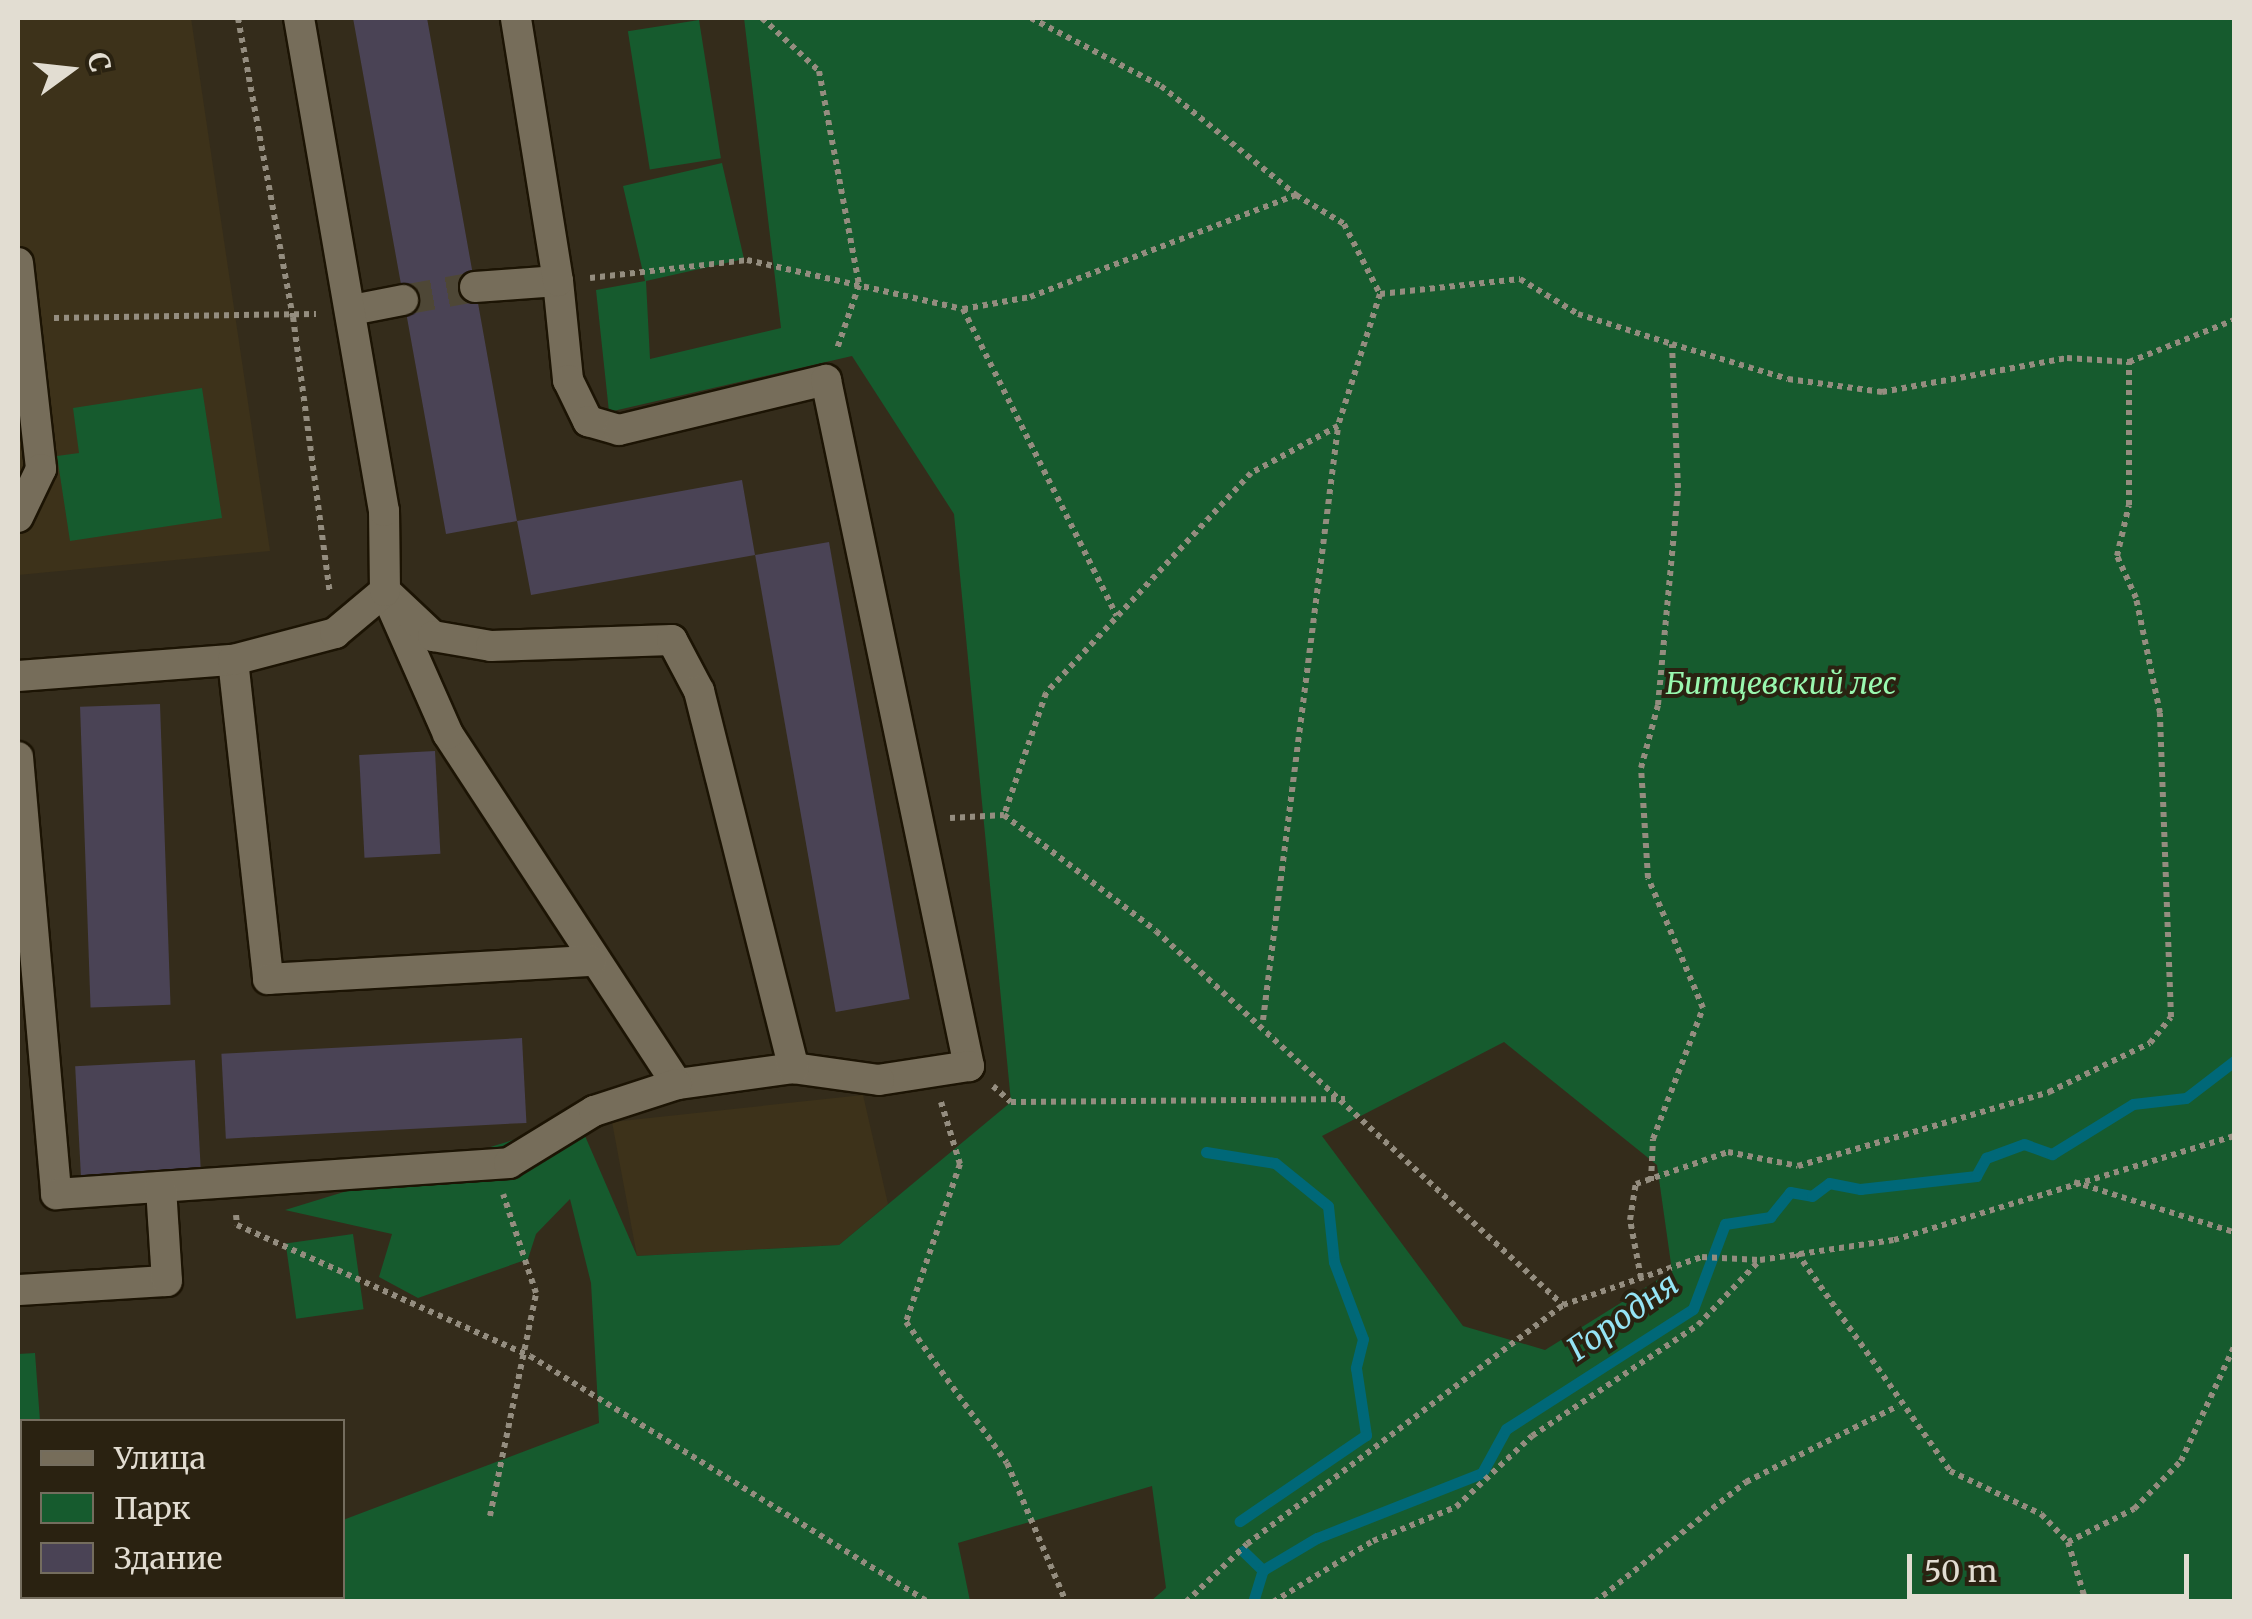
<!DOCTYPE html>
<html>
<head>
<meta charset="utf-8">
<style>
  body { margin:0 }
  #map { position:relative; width:2252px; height:1619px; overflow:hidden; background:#342c1b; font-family:Merriweather,serif }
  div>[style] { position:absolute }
  .built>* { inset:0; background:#3d321a }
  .green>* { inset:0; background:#165b2e; transform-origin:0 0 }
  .stream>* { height:11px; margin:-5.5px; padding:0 5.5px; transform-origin:5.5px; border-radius:5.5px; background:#006878 }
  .building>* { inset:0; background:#4a4355; transform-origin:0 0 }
  .minor-tunnel>* { height:30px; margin-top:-15px; transform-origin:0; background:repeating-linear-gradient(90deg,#4e4736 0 30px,transparent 0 45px) }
  .path>* { height:6px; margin-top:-3px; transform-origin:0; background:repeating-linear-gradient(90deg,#948d7f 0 5px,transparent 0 10px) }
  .roads { filter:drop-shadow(2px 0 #1c1404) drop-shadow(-2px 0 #1c1404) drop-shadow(0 2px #1c1404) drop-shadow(0 -2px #1c1404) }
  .minor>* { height:30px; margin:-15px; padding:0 15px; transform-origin:15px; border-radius:15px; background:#766d5a }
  span { translate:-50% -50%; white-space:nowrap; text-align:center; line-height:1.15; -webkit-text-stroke:8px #2a2211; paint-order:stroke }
  .park-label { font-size:30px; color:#99f8af; font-style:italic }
  .water-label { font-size:32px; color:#95e4f5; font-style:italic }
  .frame { position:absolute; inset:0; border:20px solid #e2ddd2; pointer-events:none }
  .legend { position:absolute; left:20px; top:1419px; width:325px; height:180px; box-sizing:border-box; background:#2a2211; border:2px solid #746d5e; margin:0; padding:12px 18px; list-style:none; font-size:30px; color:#e2ddd2 }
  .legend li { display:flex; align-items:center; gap:20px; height:50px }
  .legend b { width:50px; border:2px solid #746d5e }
  .north { position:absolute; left:20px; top:20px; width:100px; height:100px; -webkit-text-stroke:8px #2a2211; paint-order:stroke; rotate:75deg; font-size:28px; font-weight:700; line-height:40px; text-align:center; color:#e2ddd2 }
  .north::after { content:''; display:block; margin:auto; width:35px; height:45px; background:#e2ddd2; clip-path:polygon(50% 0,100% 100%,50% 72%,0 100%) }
  .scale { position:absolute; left:1907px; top:1554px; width:282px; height:45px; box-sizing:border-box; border:5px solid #e2ddd2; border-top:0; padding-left:12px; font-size:30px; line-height:35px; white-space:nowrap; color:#e2ddd2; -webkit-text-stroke:8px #2a2211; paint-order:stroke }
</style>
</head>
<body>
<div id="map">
  <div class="built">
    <div style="clip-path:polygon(18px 18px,191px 18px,270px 551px,18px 575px)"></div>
    <div style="clip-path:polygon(863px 1095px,888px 1204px,839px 1245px,637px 1256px,612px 1122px)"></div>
  </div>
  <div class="green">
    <div style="clip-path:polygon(evenodd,744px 18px,2234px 18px,2234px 1601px,1151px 1601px,1166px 1588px,1152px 1486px,958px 1543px,970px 1601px,60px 1602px,342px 1596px,343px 1520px,599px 1423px,591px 1283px,570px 1199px,536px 1234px,528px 1259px,418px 1298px,379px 1277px,392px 1234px,285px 1210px,523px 1137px,582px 1129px,637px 1256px,839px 1245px,1011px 1102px,954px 514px,852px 356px,609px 412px,596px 290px,645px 281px,623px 186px,722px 163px,744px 259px,646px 281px,650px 359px,781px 328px,744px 18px,1504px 1042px,1657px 1165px,1672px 1271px,1545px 1350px,1463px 1326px,1322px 1136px,1504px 1042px)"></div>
    <div style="left:699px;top:20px;width:140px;height:72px;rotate:81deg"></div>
    <div style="clip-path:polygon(202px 388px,222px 518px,70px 541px,57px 456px,79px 453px,73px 408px)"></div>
    <div style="left:353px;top:1234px;width:76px;height:68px;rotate:82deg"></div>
    <div style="clip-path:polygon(35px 1353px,40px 1421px,22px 1422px,18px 1528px,18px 1354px)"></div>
  </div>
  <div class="stream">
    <div style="left:1206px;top:1152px;width:70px;rotate:9.1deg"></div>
    <div style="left:1275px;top:1163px;width:68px;rotate:39.1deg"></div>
    <div style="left:1328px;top:1206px;width:56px;rotate:83.9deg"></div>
    <div style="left:1334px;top:1262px;width:82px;rotate:69.4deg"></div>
    <div style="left:1363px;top:1339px;width:30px;rotate:104deg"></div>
    <div style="left:1356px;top:1368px;width:68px;rotate:81.5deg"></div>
    <div style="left:1366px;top:1435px;width:153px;rotate:145.7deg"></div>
    <div style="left:1243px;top:1551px;width:28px;rotate:44deg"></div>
    <div style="left:1253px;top:1602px;width:34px;rotate:-73deg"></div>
    <div style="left:1263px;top:1570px;width:63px;rotate:-30.7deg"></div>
    <div style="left:1317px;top:1538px;width:177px;rotate:-21.5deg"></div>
    <div style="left:1482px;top:1473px;width:50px;rotate:-61.4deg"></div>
    <div style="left:1506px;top:1429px;width:222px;rotate:-32.7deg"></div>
    <div style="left:1693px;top:1309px;width:91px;rotate:-69.4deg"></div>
    <div style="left:1725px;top:1224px;width:46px;rotate:-8.8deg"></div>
    <div style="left:1770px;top:1217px;width:32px;rotate:-51deg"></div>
    <div style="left:1790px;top:1192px;width:22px;rotate:10deg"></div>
    <div style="left:1812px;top:1196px;width:21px;rotate:-37deg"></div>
    <div style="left:1829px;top:1183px;width:32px;rotate:11deg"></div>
    <div style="left:1860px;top:1189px;width:117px;rotate:-6.4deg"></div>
    <div style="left:1976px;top:1176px;width:21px;rotate:-61deg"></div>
    <div style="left:1986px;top:1158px;width:40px;rotate:-20.2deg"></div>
    <div style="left:2024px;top:1144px;width:30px;rotate:20deg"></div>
    <div style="left:2052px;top:1154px;width:95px;rotate:-31.7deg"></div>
    <div style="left:2133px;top:1104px;width:53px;rotate:-6.5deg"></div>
    <div style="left:2186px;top:1098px;width:61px;rotate:-37.6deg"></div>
  </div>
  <div class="building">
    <div style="clip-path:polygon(353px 18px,427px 18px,517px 521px,742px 480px,755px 555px,531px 595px,517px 521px,446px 534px)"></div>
    <div style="left:829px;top:542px;width:464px;height:75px;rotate:80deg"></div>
    <div style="left:160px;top:704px;width:301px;height:80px;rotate:88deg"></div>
    <div style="left:435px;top:751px;width:103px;height:76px;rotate:87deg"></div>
    <div style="left:522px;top:1038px;width:85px;height:301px;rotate:87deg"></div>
    <div style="left:195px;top:1060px;width:121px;height:120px;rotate:87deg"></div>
  </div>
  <div class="minor-tunnel">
    <div style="left:403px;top:300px;width:73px;rotate:-10.2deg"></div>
  </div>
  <div class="path">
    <div style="left:238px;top:18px;width:304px;rotate:79.6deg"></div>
    <div style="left:293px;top:317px;width:279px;rotate:82.4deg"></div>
    <div style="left:762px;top:18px;width:78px;rotate:42.9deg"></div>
    <div style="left:819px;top:71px;width:218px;rotate:79.4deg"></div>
    <div style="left:859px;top:285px;width:68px;rotate:109deg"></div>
    <div style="left:1031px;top:18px;width:147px;rotate:27.6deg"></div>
    <div style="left:1161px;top:86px;width:174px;rotate:38.9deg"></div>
    <div style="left:590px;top:278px;width:158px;rotate:-6.5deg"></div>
    <div style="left:747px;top:260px;width:221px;rotate:12.8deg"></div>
    <div style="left:963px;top:309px;width:68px;rotate:-10.2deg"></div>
    <div style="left:1030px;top:297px;width:285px;rotate:-21deg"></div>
    <div style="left:1296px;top:195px;width:56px;rotate:31.1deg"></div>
    <div style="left:1344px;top:224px;width:79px;rotate:62.8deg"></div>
    <div style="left:1380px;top:294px;width:139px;rotate:107.7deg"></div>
    <div style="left:1338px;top:426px;width:99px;rotate:151.6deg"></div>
    <div style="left:1251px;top:473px;width:301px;rotate:133deg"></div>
    <div style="left:1046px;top:693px;width:129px;rotate:109deg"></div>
    <div style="left:1380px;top:294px;width:141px;rotate:-6.1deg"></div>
    <div style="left:1520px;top:279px;width:68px;rotate:31.1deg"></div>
    <div style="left:1578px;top:314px;width:99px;rotate:17.7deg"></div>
    <div style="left:1672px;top:344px;width:121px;rotate:16.8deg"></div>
    <div style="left:1788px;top:379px;width:95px;rotate:7.9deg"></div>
    <div style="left:1882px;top:392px;width:188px;rotate:-10.4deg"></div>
    <div style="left:2067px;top:358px;width:62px;rotate:3.7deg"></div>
    <div style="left:2129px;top:362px;width:113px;rotate:-21.8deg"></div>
    <div style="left:963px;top:309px;width:343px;rotate:63.4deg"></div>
    <div style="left:54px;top:318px;width:262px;rotate:-0.9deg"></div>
    <div style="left:950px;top:818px;width:54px;rotate:-3.2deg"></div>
    <div style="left:1004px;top:815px;width:191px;rotate:37.3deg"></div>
    <div style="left:1156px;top:931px;width:553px;rotate:42.58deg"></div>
    <div style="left:1563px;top:1305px;width:147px;rotate:-19.1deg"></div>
    <div style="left:1702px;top:1257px;width:58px;rotate:3deg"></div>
    <div style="left:1760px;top:1260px;width:135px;rotate:-8.5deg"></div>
    <div style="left:1894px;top:1240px;width:356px;rotate:-17deg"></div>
    <div style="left:1263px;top:1020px;width:598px;rotate:-82.79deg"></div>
    <div style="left:993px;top:1086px;width:24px;rotate:42deg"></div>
    <div style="left:1011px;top:1102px;width:334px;rotate:-0.5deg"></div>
    <div style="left:941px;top:1102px;width:65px;rotate:73deg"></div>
    <div style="left:960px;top:1164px;width:167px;rotate:108.9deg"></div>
    <div style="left:906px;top:1322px;width:173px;rotate:54.4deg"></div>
    <div style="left:1007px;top:1463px;width:151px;rotate:67deg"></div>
    <div style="left:1651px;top:1181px;width:42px;rotate:-87.3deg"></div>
    <div style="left:1653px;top:1139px;width:140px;rotate:-69.1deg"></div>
    <div style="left:1703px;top:1008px;width:141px;rotate:-112.9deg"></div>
    <div style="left:1648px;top:878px;width:110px;rotate:-93.6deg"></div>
    <div style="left:1641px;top:768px;width:65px;rotate:-74.9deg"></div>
    <div style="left:1658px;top:705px;width:218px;rotate:-84.7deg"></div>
    <div style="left:1678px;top:488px;width:144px;rotate:-92.4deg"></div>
    <div style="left:2074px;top:1182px;width:168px;rotate:17.4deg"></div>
    <div style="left:236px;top:1215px;width:10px;rotate:84deg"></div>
    <div style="left:237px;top:1225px;width:321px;rotate:24.1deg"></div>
    <div style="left:530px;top:1356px;width:469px;rotate:31.7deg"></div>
    <div style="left:1797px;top:1253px;width:266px;rotate:54.9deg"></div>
    <div style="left:1950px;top:1471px;width:101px;rotate:25.3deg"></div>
    <div style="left:2041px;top:1514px;width:39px;rotate:46deg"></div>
    <div style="left:2068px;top:1542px;width:63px;rotate:73.3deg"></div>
    <div style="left:1641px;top:1278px;width:59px;rotate:-100.7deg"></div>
    <div style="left:1630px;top:1220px;width:36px;rotate:-81deg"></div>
    <div style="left:1636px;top:1184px;width:97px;rotate:-19.2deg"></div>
    <div style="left:1728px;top:1152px;width:71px;rotate:11.3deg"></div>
    <div style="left:1798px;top:1166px;width:262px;rotate:-16.4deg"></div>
    <div style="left:2049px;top:1092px;width:112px;rotate:-25.9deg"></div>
    <div style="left:2150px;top:1043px;width:33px;rotate:-51deg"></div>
    <div style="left:2171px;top:1017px;width:304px;rotate:-92.1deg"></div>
    <div style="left:2160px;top:713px;width:117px;rotate:-101.8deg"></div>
    <div style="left:2136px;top:598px;width:46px;rotate:-114.3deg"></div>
    <div style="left:2117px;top:556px;width:52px;rotate:-76.8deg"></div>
    <div style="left:2129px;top:505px;width:143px;rotate:-90deg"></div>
    <div style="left:490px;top:1516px;width:228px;rotate:-78.3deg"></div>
    <div style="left:536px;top:1293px;width:104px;rotate:-108.4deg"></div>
    <div style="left:2068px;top:1542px;width:74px;rotate:-26.6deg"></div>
    <div style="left:2134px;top:1509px;width:67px;rotate:-45.6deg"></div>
    <div style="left:2181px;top:1461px;width:126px;rotate:-65.1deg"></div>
    <div style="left:1186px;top:1602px;width:84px;rotate:-43.6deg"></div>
    <div style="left:1247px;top:1544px;width:396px;rotate:-37.1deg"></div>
    <div style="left:1273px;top:1602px;width:117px;rotate:-31.4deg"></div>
    <div style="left:1373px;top:1541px;width:90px;rotate:-22.3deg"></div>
    <div style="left:1456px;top:1507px;width:104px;rotate:-43.1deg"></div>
    <div style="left:1532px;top:1436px;width:200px;rotate:-33.8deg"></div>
    <div style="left:1698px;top:1325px;width:90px;rotate:-46.4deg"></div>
    <div style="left:1595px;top:1602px;width:193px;rotate:-38.5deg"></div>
    <div style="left:1746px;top:1482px;width:170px;rotate:-26.6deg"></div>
  </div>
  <div class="roads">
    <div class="minor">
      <div style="left:18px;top:263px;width:207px;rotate:83.6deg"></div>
      <div style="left:41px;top:469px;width:53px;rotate:115.6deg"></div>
      <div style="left:558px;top:281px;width:100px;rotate:84.2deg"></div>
      <div style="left:568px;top:380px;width:46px;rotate:64deg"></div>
      <div style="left:588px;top:421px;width:32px;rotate:16deg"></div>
      <div style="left:619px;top:430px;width:213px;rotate:-13.6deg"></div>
      <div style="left:826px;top:380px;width:701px;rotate:78.23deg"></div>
      <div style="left:969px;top:1066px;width:91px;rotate:171.2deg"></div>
      <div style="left:879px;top:1080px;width:86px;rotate:-172deg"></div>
      <div style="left:794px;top:1068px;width:118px;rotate:172.2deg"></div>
      <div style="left:677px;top:1084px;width:418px;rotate:-123.2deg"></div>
      <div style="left:448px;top:734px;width:156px;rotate:-113.8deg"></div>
      <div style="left:385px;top:591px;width:66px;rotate:43.2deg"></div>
      <div style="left:433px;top:636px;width:59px;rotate:9.8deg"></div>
      <div style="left:491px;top:646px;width:181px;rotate:-1.9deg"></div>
      <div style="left:672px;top:640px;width:58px;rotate:62.1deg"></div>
      <div style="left:699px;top:691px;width:389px;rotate:75.9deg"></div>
      <div style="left:475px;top:287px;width:83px;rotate:-4.1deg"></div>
      <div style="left:558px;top:281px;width:266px;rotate:-99.1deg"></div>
      <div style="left:352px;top:310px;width:52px;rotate:-11.1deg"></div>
      <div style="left:233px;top:660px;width:321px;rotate:83.7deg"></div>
      <div style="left:268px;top:979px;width:324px;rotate:-3.2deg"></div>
      <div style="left:18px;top:676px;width:216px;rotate:-4.3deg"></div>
      <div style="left:233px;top:660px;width:106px;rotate:-14.8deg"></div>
      <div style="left:335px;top:633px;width:65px;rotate:-40deg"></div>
      <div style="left:385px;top:591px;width:80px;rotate:-90.7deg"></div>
      <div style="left:384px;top:511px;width:500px;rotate:-99.78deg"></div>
      <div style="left:18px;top:757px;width:439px;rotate:85deg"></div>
      <div style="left:56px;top:1194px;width:454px;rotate:-3.9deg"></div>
      <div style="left:509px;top:1163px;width:100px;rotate:-31.5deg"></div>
      <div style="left:594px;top:1111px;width:87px;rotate:-18deg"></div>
      <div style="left:18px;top:1290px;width:149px;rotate:-3.5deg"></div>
      <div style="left:167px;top:1281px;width:94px;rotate:-93.7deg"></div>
    </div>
  </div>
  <div class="park-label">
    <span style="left:1781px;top:683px">Битцевский лес</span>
  </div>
  <div class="water-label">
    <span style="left:1623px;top:1317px;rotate:-35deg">Городня</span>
  </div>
  <div class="frame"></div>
  <ul class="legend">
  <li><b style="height:12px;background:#766d5a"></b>Улица</li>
  <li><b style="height:28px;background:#165b2e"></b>Парк</li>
  <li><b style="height:28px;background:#4a4355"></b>Здание</li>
  </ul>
  <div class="north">С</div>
  <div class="scale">50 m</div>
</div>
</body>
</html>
